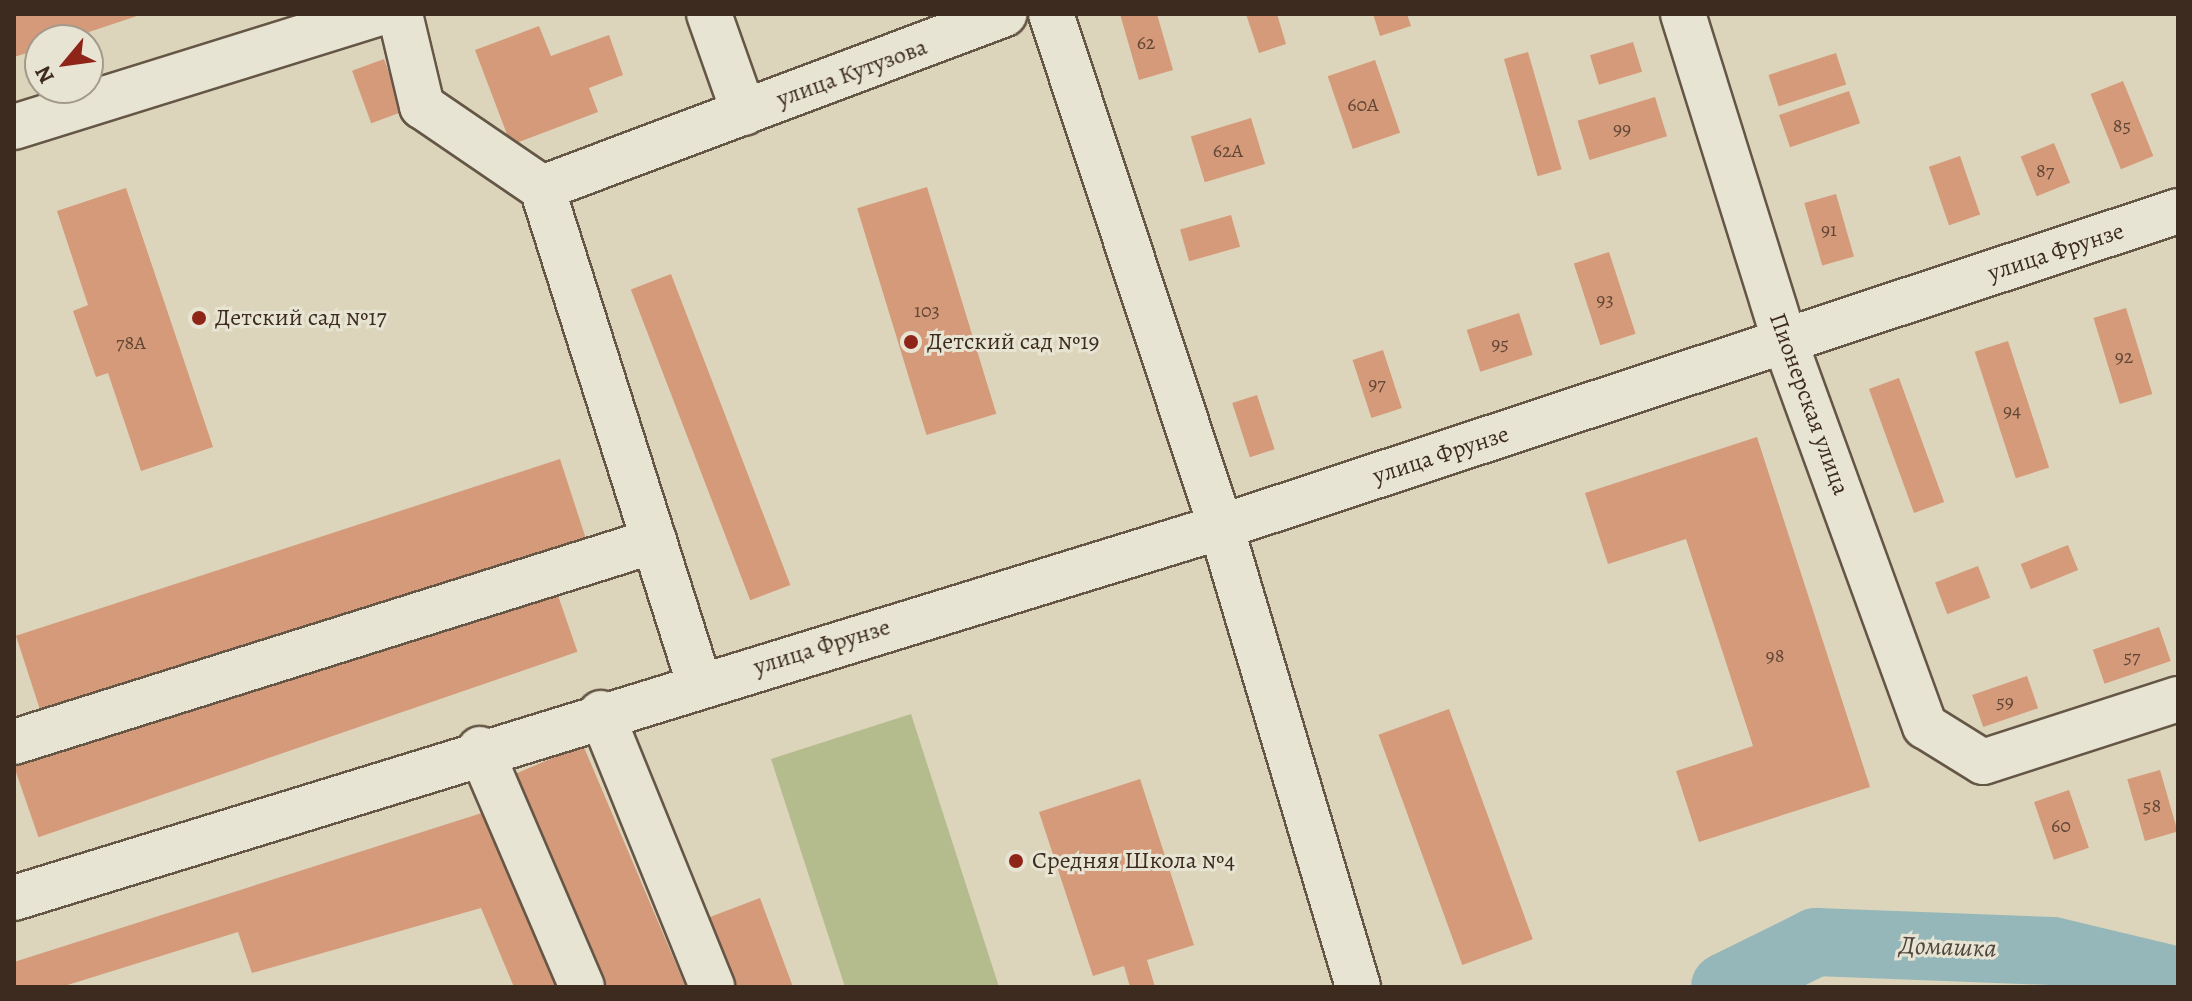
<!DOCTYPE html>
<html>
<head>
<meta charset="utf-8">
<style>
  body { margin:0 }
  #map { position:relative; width:2192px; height:1001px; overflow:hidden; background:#dcd5bb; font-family:Alegreya,serif }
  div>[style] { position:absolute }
  .green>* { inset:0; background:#b4bc8d }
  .river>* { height:68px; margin:-34px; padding:0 34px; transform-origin:34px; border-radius:34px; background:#95b7b9 }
  .building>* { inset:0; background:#d49a7a; transform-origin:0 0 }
  .roads { filter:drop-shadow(2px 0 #655646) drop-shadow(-2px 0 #655646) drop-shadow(0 2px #655646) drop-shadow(0 -2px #655646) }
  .minor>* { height:44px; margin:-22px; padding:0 22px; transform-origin:22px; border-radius:22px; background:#e8e4d3 }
  .dots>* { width:22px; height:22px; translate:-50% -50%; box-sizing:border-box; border:4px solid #e8e4d3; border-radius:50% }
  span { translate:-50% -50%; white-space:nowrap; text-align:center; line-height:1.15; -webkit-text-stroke:6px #e8e4d3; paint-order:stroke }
  .number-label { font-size:20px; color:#634736 }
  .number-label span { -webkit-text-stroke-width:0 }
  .street-label { font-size:24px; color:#3d2b1f }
  .poi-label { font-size:24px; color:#3d2b1f }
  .left { translate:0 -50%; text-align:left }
  .water-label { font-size:26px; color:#4f473e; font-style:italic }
  .frame { position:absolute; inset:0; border:16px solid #3d2b1f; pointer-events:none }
  .north { position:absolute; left:24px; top:24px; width:80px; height:80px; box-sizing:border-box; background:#e8e4d3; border:2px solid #a49a8b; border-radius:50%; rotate:241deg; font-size:22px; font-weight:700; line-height:32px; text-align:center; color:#3d2b1f }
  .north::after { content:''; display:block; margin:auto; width:28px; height:36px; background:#8f2418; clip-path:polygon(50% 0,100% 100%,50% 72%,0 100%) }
</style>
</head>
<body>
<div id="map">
  <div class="green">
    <div style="clip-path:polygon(911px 714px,999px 987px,845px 987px,771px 759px)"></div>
  </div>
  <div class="river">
    <div style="left:1725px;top:987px;width:102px;rotate:-26.3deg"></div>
    <div style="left:1816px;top:942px;width:237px;rotate:2.2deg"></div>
    <div style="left:2053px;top:951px;width:129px;rotate:13.5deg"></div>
  </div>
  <div class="building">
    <div style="clip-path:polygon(14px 14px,140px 14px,140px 15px,65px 40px,40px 40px,40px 49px,14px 57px)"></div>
    <div style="clip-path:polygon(1120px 14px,1157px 14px,1173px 70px,1139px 80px)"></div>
    <div style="clip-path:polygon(1246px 14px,1277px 14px,1286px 44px,1259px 53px)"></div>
    <div style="clip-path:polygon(1373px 14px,1407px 14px,1411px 26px,1380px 36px)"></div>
    <div style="clip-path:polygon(539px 26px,551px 56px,609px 35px,623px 75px,589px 88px,598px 112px,511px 145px,475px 50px)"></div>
    <div style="left:1633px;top:42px;width:31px;height:45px;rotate:73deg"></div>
    <div style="left:1528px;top:52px;width:122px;height:25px;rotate:74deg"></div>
    <div style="left:1836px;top:53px;width:33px;height:71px;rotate:72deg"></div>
    <div style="left:384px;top:59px;width:56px;height:34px;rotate:70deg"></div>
    <div style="left:1375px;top:60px;width:77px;height:50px;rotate:71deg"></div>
    <div style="left:2123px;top:81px;width:81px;height:35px;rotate:68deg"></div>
    <div style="left:1849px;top:91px;width:34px;height:74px;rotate:71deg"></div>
    <div style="left:1655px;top:97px;width:41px;height:81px;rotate:73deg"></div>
    <div style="left:1251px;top:118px;width:48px;height:63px;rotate:73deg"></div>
    <div style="left:2054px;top:143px;width:43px;height:36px;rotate:68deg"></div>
    <div style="left:1960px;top:156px;width:62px;height:33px;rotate:71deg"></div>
    <div style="left:927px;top:187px;width:237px;height:73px;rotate:73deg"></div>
    <div style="clip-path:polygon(126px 188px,213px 447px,141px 471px,108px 373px,96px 377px,73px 311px,88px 305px,57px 211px)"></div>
    <div style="left:1836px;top:194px;width:65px;height:33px;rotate:74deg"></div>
    <div style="left:1231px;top:215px;width:33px;height:53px;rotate:74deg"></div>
    <div style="left:1609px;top:252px;width:86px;height:37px;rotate:72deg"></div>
    <div style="left:671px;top:274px;width:333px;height:43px;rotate:69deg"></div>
    <div style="left:2126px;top:308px;width:90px;height:34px;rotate:73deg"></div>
    <div style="left:1519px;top:313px;width:44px;height:55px;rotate:72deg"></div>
    <div style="left:2008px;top:341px;width:133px;height:35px;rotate:72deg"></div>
    <div style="left:1383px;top:350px;width:61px;height:32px;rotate:72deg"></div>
    <div style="left:1899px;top:378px;width:132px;height:32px;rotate:70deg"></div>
    <div style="left:1257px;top:395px;width:57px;height:26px;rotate:72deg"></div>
    <div style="clip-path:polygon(1757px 437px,1870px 787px,1699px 842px,1676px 771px,1753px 746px,1686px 539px,1608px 564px,1585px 493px)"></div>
    <div style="left:560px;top:459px;width:82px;height:572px;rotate:72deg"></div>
    <div style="left:2068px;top:545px;width:27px;height:51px;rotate:68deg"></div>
    <div style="left:1978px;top:566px;width:34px;height:46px;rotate:69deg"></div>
    <div style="left:552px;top:578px;width:78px;height:570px;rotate:71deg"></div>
    <div style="left:2159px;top:627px;width:36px;height:70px;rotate:71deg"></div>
    <div style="left:2027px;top:676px;width:34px;height:58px;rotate:71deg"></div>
    <div style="left:1449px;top:709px;width:245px;height:75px;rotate:70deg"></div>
    <div style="left:583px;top:745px;width:264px;height:74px;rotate:67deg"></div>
    <div style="left:2160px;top:770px;width:64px;height:34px;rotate:74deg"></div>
    <div style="clip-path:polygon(1140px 779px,1194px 945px,1147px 960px,1155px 987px,1130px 987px,1124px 966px,1093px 976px,1039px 812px)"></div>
    <div style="left:2069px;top:790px;width:61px;height:37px;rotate:71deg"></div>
    <div style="clip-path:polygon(485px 812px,560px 987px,514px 987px,481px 908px,252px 973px,238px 932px,61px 987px,14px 987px,14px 962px)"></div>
    <div style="clip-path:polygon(760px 898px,793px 987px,727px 987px,702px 920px)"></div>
  </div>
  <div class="roads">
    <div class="minor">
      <div style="left:400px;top:14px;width:95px;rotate:76.6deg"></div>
      <div style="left:422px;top:106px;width:145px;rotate:34.3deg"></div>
      <div style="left:542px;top:188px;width:519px;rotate:72.4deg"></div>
      <div style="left:709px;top:14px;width:105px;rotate:70.5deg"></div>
      <div style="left:1051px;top:14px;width:540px;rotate:71.67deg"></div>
      <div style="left:1221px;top:527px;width:480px;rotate:73.4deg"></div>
      <div style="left:1683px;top:14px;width:343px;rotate:72.7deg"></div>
      <div style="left:1785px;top:342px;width:409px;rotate:70deg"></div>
      <div style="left:1925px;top:726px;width:68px;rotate:31.8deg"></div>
      <div style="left:1983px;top:762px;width:205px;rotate:-17.9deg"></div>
      <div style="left:14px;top:127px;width:379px;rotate:-17.3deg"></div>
      <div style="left:542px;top:188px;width:494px;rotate:-20.6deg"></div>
      <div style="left:601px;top:713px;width:296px;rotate:67.9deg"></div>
      <div style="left:14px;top:742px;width:671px;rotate:-17.44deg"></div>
      <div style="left:480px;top:749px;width:259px;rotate:66.8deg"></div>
      <div style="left:14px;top:898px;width:1263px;rotate:-17.09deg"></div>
      <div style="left:1221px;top:527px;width:1008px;rotate:-18.27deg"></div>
    </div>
  </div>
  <div class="dots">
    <div style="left:199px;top:318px;background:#8f2418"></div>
    <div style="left:911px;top:342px;background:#8f2418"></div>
    <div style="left:1016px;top:861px;background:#8f2418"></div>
  </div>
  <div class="number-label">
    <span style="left:1146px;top:42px">62</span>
    <span style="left:1363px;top:104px">60А</span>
    <span style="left:2122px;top:125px">85</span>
    <span style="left:1622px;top:128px">99</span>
    <span style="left:1228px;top:150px">62А</span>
    <span style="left:2045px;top:170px">87</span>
    <span style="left:1829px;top:229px">91</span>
    <span style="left:1605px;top:299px">93</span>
    <span style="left:927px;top:310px">103</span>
    <span style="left:131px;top:342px">78А</span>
    <span style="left:1500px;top:343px">95</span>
    <span style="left:2124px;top:356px">92</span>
    <span style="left:1377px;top:383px">97</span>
    <span style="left:2012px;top:410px">94</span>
    <span style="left:1775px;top:655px">98</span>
    <span style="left:2132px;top:656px">57</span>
    <span style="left:2005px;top:701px">59</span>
    <span style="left:2152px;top:805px">58</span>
    <span style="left:2061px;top:825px">60</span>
  </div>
  <div class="street-label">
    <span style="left:852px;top:73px;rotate:-20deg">улица Кутузова</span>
    <span style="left:2056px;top:252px;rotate:-18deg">улица Фрунзе</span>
    <span style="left:1809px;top:404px;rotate:70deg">Пионерская улица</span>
    <span style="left:1441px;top:455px;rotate:-18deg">улица Фрунзе</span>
    <span style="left:822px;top:647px;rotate:-17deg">улица Фрунзе</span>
  </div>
  <div class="poi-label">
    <span class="left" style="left:215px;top:318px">Детский сад №17</span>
    <span class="left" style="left:927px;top:342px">Детский сад №19</span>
    <span class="left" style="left:1032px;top:861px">Средняя Школа №4</span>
  </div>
  <div class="water-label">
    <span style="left:1948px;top:947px;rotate:2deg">Домашка</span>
  </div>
  <div class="frame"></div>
  <div class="north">N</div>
</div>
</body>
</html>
